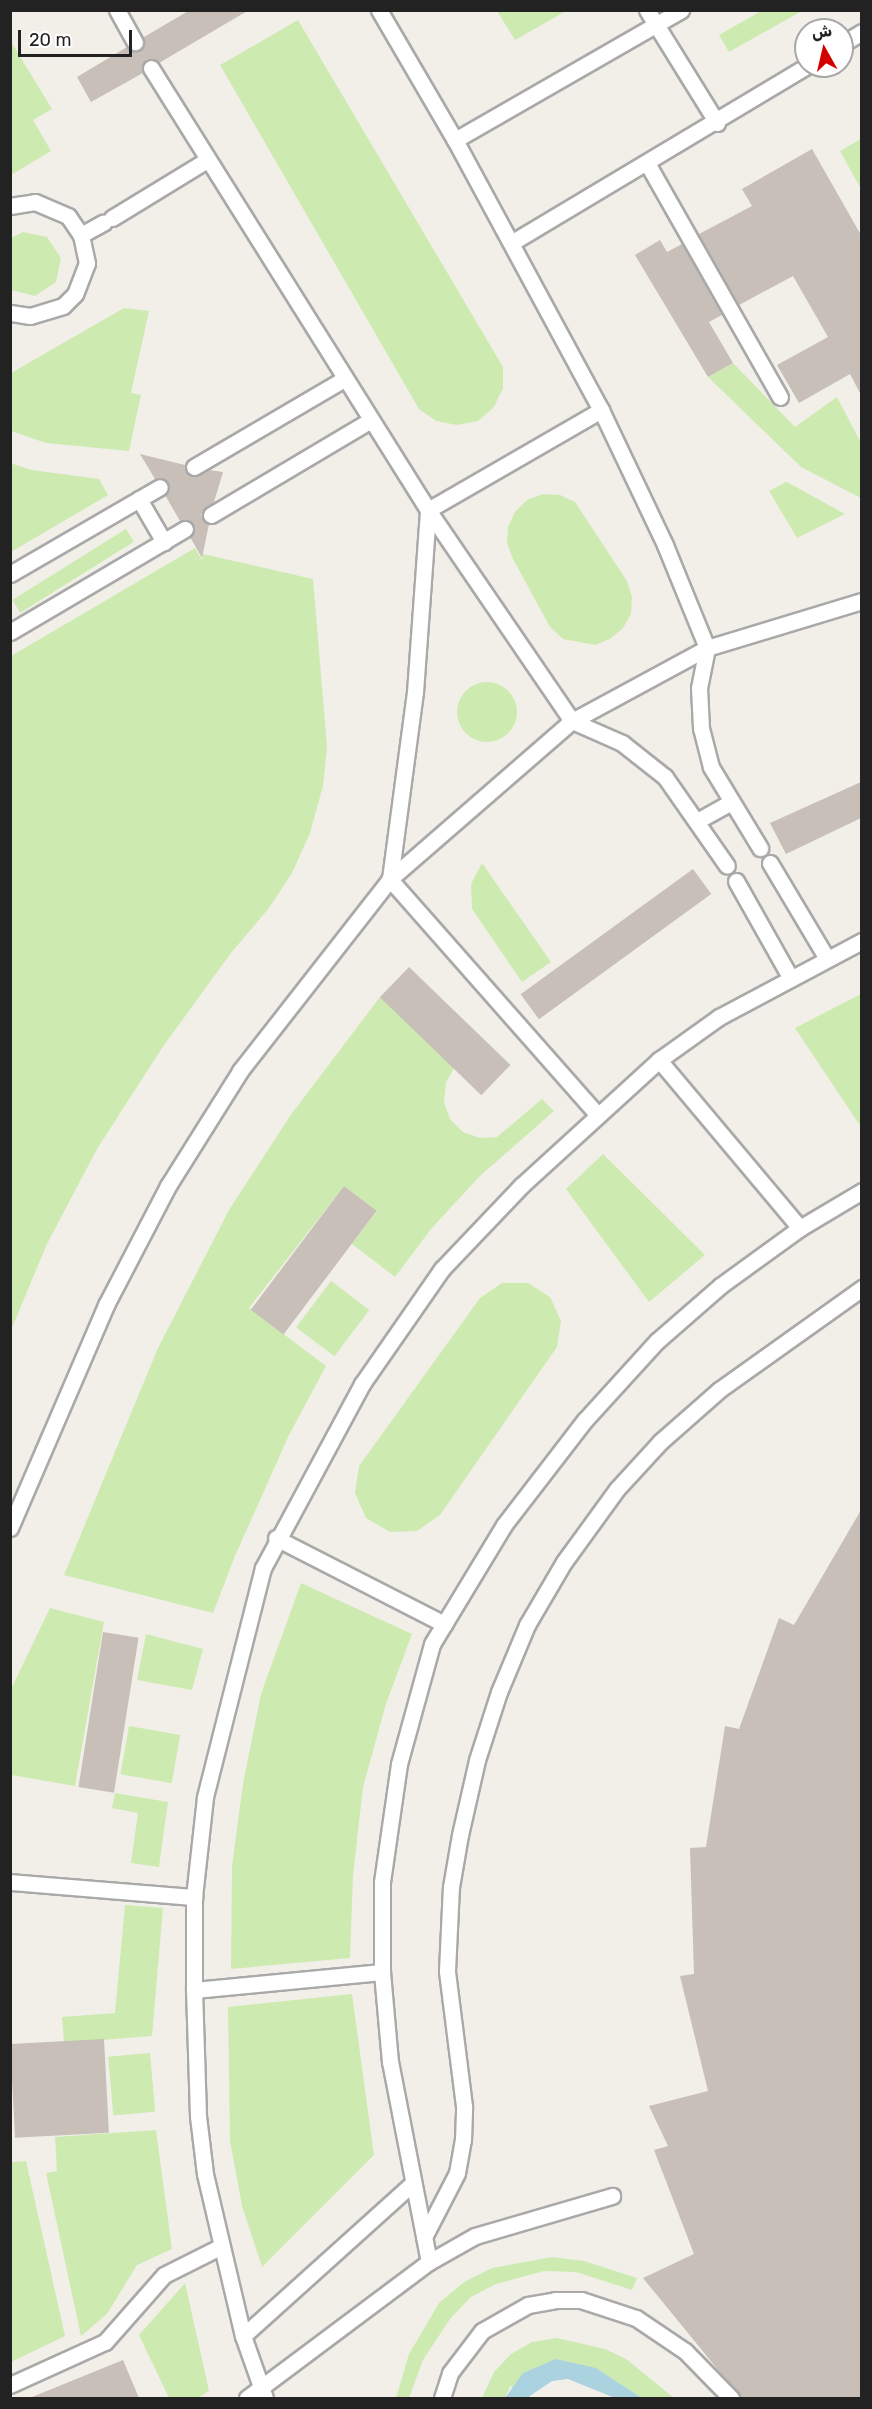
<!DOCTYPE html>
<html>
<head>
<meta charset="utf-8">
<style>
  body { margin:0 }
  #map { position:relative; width:872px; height:2409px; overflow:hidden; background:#f2efe9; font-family:Rubik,Cairo,sans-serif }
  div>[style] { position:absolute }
  .grass>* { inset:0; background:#cdebb0; transform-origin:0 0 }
  .round { border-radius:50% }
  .water>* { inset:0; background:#aad3df }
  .building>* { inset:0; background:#c7bfb8; transform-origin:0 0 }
  .roads { filter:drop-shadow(2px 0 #a9a9a9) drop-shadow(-2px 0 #a9a9a9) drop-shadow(0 2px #a9a9a9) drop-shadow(0 -2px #a9a9a9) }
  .lane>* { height:15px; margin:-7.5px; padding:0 7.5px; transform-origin:7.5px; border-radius:7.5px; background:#fff }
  span { translate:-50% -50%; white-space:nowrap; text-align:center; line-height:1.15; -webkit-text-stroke:6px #fff; paint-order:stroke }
  .frame { position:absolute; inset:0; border:12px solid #222; pointer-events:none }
  .north { position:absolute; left:794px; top:18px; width:60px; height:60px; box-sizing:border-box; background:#fff; border:2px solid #a7a7a7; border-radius:50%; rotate:352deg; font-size:16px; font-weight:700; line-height:24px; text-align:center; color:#222 }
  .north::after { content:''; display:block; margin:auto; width:21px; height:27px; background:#d40000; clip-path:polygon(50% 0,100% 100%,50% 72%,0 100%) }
  .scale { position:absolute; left:18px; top:30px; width:114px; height:27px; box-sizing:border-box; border:3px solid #222; border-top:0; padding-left:8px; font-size:18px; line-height:21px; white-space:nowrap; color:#222; -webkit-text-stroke:4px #fff; paint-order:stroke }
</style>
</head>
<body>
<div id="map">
  <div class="grass">
    <div style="clip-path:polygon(497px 11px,566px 11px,515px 40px)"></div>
    <div style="clip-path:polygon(761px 11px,802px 11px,729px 52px,719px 35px)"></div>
    <div style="clip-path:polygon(298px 20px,503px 367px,503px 388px,494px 407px,478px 421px,457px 425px,436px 421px,419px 409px,220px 65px)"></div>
    <div style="clip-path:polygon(10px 40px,52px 109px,33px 120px,51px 151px,11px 175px)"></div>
    <div style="clip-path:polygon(861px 139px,861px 189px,840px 151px)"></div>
    <div style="clip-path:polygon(23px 232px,47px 237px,61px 258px,56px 282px,35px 296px,11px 290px,11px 238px)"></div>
    <div style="clip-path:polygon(124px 308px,149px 311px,131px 393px,141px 395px,129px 451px,46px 443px,11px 431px,11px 373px)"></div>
    <div style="clip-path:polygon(733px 363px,795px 427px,837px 397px,861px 443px,861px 498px,801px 467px,708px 377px)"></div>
    <div style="clip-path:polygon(10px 463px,32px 470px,99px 479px,108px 495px,11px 552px)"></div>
    <div style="clip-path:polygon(786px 482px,787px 482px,845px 514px,797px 538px,769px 491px)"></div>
    <div style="clip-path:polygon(543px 494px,560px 495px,575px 502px,627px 581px,632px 597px,631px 614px,623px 628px,610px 639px,595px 645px,563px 639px,550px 627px,513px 559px,507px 543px,508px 527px,515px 512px,527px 500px)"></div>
    <div style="left:126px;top:529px;width:15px;height:134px;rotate:58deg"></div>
    <div style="clip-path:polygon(195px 548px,202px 560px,203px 554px,313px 579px,327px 747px,323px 786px,310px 833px,292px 873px,269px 908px,231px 953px,162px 1048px,97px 1149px,47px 1244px,11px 1330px,11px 656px)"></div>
    <div class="round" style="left:457px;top:682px;width:60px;height:60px"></div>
    <div style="clip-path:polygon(482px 863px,551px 962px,522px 982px,472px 909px,471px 884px)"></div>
    <div style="clip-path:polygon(861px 994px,861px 1127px,795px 1028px)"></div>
    <div style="clip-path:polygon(380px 997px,454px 1068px,446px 1083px,444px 1102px,450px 1119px,463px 1132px,480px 1138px,497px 1137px,542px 1099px,554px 1111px,480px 1176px,431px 1229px,395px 1277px,352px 1244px,377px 1211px,344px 1186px,249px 1308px,326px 1366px,289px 1435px,235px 1556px,213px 1613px,64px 1575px,158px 1348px,229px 1210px,290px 1116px)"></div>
    <div style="clip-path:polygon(603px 1154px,705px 1255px,649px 1302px,566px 1189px)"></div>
    <div style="left:331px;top:1281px;width:48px;height:58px;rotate:37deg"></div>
    <div style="clip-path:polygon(502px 1283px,528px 1283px,550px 1297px,561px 1321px,557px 1347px,440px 1515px,417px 1531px,390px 1532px,366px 1518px,355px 1493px,359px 1466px,480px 1298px)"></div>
    <div style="clip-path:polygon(301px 1583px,412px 1634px,386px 1704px,363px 1787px,353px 1876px,350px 1958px,231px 1969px,232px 1866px,243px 1784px,261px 1694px)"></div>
    <div style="clip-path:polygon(50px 1608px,104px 1622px,75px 1786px,11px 1775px,10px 1691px)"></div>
    <div style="clip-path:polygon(146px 1634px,203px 1649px,192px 1690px,137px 1680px)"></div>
    <div style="left:129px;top:1726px;width:52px;height:49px;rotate:10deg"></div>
    <div style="clip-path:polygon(115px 1793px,168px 1802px,159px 1867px,131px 1863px,138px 1813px,112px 1808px)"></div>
    <div style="clip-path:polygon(125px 1905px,163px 1908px,152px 2036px,64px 2043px,62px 2017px,115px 2013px)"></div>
    <div style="clip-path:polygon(352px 1994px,374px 2155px,262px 2267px,242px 2206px,230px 2141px,228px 2007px)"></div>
    <div style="left:150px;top:2053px;width:59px;height:42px;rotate:85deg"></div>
    <div style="clip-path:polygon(156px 2130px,172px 2249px,137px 2265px,107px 2314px,81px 2336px,46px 2173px,57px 2171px,55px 2137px)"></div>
    <div style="clip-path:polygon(26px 2161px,65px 2336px,11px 2362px,11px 2162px)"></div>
    <div style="clip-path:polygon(552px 2257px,584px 2261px,637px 2278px,632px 2290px,576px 2272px,544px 2271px,496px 2284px,471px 2297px,450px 2319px,423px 2360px,409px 2398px,396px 2398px,409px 2354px,439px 2303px,464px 2282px,492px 2268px)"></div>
    <div style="clip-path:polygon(185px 2283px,209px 2391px,198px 2398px,169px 2398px,139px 2335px)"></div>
    <div style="clip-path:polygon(557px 2338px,605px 2349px,626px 2359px,674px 2398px,642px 2398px,596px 2368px,510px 2387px,505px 2398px,482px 2398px,494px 2372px,511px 2354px,532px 2342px)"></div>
  </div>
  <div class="water">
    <div style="clip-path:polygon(556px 2359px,596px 2368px,642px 2398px,615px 2398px,568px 2379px,552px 2381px,527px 2398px,505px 2398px,523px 2373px)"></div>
  </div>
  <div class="building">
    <div style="clip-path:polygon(190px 10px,249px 10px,159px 63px,146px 59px,143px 73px,91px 102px,77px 77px,127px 47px,140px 50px,144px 37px)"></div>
    <div style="clip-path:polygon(812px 149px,861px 235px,861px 395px,850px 374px,799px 403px,777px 365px,828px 337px,793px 276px,739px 305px,699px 234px,752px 206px,742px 189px)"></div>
    <div style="clip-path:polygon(660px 240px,667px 252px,682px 244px,722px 315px,709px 322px,733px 363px,708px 377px,635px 255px)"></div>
    <div style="clip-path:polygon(140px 454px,185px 465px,186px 472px,193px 477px,209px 470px,223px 472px,214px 502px,201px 515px,209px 524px,202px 558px,190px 537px,193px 524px,180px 521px,165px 495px,168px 482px,155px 479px)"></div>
    <div style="clip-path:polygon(861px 782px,861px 818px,786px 854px,770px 823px)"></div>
    <div style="left:693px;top:869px;width:31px;height:213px;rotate:54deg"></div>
    <div style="left:409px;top:967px;width:141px;height:42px;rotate:44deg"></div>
    <div style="left:344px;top:1186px;width:41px;height:155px;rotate:37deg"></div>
    <div style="clip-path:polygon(861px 1510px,861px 2398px,741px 2398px,643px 2278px,694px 2254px,654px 2150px,668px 2146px,649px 2106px,708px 2091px,680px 1976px,694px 1974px,690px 1848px,706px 1847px,725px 1726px,739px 1729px,779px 1618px,794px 1625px)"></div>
    <div style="left:103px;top:1632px;width:36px;height:157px;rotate:9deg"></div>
    <div style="left:104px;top:2039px;width:94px;height:94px;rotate:87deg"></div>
    <div style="clip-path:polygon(123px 2360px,139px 2398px,32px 2398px,32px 2397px)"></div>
  </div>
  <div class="roads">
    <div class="lane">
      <div style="left:117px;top:10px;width:37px;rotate:61deg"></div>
      <div style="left:379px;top:10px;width:151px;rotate:59.7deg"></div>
      <div style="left:455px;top:140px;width:307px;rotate:61.6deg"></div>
      <div style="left:601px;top:410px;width:149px;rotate:64.6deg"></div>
      <div style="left:665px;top:545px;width:111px;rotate:67.8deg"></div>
      <div style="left:707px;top:648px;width:41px;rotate:101.3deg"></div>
      <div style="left:699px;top:688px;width:40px;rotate:87.1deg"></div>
      <div style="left:701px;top:728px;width:40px;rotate:75.6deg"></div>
      <div style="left:711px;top:767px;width:95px;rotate:58.8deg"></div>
      <div style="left:647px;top:10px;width:133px;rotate:58.2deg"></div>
      <div style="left:842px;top:44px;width:23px;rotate:-31deg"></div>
      <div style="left:151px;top:68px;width:522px;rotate:57.92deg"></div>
      <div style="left:428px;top:510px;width:255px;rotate:55.7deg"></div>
      <div style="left:572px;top:721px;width:55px;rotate:23.7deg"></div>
      <div style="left:622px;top:743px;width:55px;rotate:38.3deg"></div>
      <div style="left:665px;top:777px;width:108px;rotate:55.1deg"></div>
      <div style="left:455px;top:140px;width:261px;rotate:-29.9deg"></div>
      <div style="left:647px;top:163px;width:269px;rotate:60.4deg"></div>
      <div style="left:10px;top:206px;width:25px;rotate:-9deg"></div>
      <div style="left:35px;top:202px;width:36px;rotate:23deg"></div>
      <div style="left:68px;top:216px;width:23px;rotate:56deg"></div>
      <div style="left:81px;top:235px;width:29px;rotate:78deg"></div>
      <div style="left:87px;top:263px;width:33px;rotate:111deg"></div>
      <div style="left:75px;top:294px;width:17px;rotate:135deg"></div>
      <div style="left:63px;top:306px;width:34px;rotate:163deg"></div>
      <div style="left:30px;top:316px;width:20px;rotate:-171deg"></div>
      <div style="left:112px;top:218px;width:111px;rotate:-31.4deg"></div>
      <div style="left:81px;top:235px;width:26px;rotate:-29deg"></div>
      <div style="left:511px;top:243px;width:345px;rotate:-30.9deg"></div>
      <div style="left:194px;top:467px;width:174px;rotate:-30.4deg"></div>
      <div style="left:139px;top:499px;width:50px;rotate:59.8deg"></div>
      <div style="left:211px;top:515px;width:186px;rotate:-30.7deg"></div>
      <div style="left:10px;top:574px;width:173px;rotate:-30.1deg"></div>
      <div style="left:10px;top:632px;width:203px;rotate:-30.5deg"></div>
      <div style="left:697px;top:821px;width:38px;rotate:-29deg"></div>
      <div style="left:770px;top:863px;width:109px;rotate:59.2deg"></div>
      <div style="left:736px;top:881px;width:110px;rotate:60.6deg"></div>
      <div style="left:659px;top:1060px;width:219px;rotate:50deg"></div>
      <div style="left:596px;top:1113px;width:312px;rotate:-131.4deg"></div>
      <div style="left:390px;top:879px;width:189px;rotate:-82.4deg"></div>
      <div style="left:415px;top:692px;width:182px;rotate:-85.9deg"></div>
      <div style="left:428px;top:510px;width:200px;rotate:-30deg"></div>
      <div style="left:10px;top:1528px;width:243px;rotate:-66.7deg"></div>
      <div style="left:106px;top:1305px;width:134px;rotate:-62.5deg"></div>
      <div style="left:168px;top:1186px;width:136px;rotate:-57.9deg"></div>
      <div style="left:240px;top:1071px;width:244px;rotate:-52deg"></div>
      <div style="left:390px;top:879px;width:241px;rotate:-41deg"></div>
      <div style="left:572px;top:721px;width:153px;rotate:-28.4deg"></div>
      <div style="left:707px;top:648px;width:162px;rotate:-16.9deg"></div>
      <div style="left:276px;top:1538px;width:189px;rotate:27.1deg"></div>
      <div style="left:10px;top:1882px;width:185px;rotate:4.7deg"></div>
      <div style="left:194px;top:1990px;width:189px;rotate:-5.5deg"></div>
      <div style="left:424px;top:2237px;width:72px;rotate:-62.7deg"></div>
      <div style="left:457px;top:2173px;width:34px;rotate:-80deg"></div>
      <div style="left:463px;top:2140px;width:34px;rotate:-88deg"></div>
      <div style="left:464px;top:2106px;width:136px;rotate:-97.2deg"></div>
      <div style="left:447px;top:1971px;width:84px;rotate:-87.3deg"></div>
      <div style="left:451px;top:1887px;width:53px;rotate:-80.2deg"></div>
      <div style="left:460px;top:1835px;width:77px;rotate:-77.2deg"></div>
      <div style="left:477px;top:1760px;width:71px;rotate:-72.1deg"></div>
      <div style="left:499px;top:1692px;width:73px;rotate:-67.3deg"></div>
      <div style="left:527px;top:1625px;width:73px;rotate:-59.6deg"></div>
      <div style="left:564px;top:1562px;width:90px;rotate:-54deg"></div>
      <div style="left:617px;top:1489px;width:64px;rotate:-47.5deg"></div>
      <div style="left:660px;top:1442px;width:79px;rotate:-41.4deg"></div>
      <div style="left:719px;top:1390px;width:176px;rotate:-35.5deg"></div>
      <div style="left:429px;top:2262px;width:204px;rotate:-101deg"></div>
      <div style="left:390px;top:2062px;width:90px;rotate:-95.1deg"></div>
      <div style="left:382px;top:1972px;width:90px;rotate:-90deg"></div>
      <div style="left:382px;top:1882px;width:119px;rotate:-81.8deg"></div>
      <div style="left:399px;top:1764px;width:124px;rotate:-74.6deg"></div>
      <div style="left:432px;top:1644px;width:139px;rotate:-58.8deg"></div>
      <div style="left:504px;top:1525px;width:133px;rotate:-52.4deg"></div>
      <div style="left:585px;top:1420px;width:107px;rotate:-47.7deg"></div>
      <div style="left:657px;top:1341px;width:84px;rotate:-41.1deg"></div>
      <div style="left:720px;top:1286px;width:99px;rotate:-35.9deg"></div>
      <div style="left:800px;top:1228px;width:72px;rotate:-30.8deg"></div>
      <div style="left:243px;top:2336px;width:229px;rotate:-42deg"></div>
      <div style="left:10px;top:2385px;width:104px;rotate:-24.4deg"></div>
      <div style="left:105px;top:2342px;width:89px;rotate:-48.6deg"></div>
      <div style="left:164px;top:2275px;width:63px;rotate:-26.6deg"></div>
      <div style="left:247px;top:2398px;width:227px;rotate:-36.8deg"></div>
      <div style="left:429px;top:2262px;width:53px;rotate:-29.5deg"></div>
      <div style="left:475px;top:2236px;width:143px;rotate:-16.3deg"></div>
      <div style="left:265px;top:2398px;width:66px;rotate:-109.5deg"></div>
      <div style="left:243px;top:2336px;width:166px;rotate:-103.2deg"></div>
      <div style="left:205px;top:2174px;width:58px;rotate:-96.9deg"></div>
      <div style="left:198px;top:2116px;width:126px;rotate:-91.8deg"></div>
      <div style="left:194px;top:1990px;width:93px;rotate:-90deg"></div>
      <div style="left:194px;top:1897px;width:101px;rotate:-83.7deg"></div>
      <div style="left:205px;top:1797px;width:236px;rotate:-75.8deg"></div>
      <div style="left:263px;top:1568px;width:209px;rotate:-61.7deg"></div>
      <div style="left:362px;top:1384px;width:140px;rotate:-55.2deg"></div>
      <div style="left:442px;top:1269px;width:115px;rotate:-46.4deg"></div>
      <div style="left:521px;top:1186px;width:187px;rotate:-42.4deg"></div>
      <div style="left:659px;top:1060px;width:74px;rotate:-35.6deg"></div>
      <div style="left:719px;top:1017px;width:162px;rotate:-28deg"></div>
      <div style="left:442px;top:2398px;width:26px;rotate:-72deg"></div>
      <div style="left:450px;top:2373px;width:53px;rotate:-52.7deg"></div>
      <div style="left:482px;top:2331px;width:53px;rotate:-29.5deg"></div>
      <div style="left:528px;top:2305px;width:27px;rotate:-10deg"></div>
      <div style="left:555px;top:2300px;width:26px"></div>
      <div style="left:581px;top:2300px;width:58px;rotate:18.1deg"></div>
      <div style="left:636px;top:2318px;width:59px;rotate:34deg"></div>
      <div style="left:685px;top:2351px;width:66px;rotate:45.6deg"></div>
    </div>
  </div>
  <div class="frame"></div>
  <div class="north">ش</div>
  <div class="scale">20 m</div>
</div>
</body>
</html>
